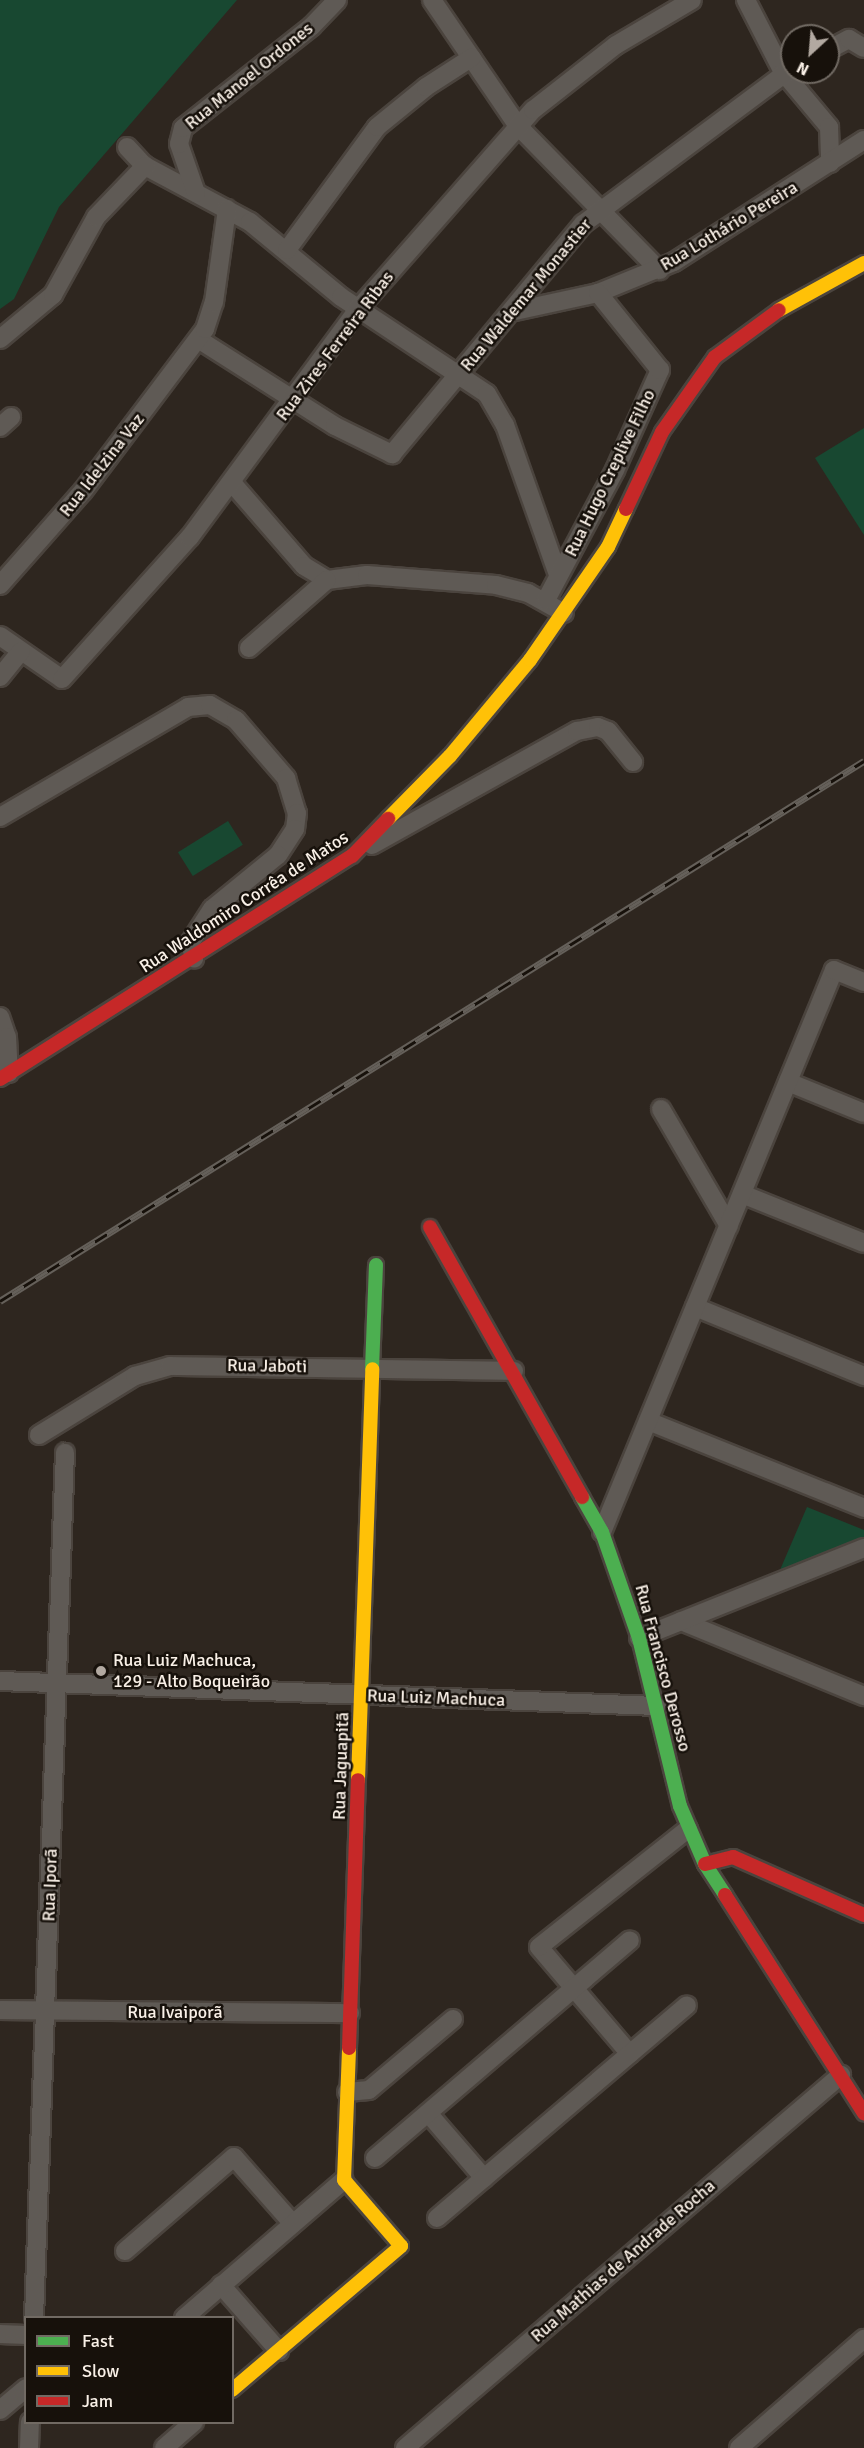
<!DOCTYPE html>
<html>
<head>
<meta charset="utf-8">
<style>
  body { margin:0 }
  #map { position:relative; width:864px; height:2448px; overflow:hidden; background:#2e261f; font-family:Signika,sans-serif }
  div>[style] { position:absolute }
  .green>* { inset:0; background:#184831; transform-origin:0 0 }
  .roads { filter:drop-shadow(2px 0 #4b443e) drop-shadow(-2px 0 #4b443e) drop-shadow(0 2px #4b443e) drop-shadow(0 -2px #4b443e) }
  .street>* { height:18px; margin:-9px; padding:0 9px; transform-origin:9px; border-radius:9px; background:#5f5a55 }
  .fast>* { height:14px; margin:-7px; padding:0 7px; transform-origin:7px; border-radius:7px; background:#4caf50 }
  .slow>* { height:14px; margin:-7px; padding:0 7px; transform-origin:7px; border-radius:7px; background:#ffc107 }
  .jam>* { height:14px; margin:-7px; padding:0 7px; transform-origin:7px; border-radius:7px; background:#c62828 }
  .rail>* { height:7px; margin-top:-3.5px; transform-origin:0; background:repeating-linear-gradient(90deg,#17110b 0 14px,#65605a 0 28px); box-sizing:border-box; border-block:2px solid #65605a }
  .dots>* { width:16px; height:16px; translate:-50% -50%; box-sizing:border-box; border:3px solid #17110b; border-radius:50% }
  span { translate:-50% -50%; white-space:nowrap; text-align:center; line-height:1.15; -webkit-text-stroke:5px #17110b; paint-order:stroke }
  .street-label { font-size:18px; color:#f9f0e7 }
  .poi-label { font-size:18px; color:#f9f0e7 }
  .left { translate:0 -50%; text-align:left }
  .legend { position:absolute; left:24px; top:2316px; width:210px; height:108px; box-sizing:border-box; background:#17110b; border:2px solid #716a63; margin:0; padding:8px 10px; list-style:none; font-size:18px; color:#f9f0e7 }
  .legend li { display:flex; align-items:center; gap:12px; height:30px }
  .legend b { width:30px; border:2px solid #716a63 }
  .north { position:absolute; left:780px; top:24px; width:60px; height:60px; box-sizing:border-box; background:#17110b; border:2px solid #716a63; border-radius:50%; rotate:206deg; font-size:16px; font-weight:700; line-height:24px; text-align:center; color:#f9f0e7 }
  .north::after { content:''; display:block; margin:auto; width:21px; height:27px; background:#b2a9a1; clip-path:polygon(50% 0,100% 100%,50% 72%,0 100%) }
</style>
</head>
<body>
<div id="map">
  <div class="green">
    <div style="clip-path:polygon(0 0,237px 0,59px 207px,14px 299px,0 309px)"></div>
    <div style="clip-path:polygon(864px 428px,864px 535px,815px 458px)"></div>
    <div style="left:228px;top:821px;width:28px;height:59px;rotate:58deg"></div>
    <div style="clip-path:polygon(807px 1507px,864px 1530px,864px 1538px,780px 1570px)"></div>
  </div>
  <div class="roads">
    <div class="street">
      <div style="left:432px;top:0;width:153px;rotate:55.7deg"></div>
      <div style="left:518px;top:126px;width:202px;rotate:45.6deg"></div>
      <div style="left:746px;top:0;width:81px;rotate:62.8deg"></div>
      <div style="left:783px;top:72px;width:72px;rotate:50.1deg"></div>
      <div style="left:829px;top:127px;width:36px;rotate:88deg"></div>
      <div style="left:828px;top:50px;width:24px;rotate:-28deg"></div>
      <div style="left:849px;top:39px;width:17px;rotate:31deg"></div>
      <div style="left:127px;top:147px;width:26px;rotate:47deg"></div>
      <div style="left:145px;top:166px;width:119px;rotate:28.1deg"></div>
      <div style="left:250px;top:222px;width:118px;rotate:39.5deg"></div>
      <div style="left:341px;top:297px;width:175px;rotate:33.6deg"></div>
      <div style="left:487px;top:394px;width:36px;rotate:60deg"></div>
      <div style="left:505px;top:425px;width:159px;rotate:70.5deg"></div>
      <div style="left:196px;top:193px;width:52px;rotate:-109.1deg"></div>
      <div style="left:179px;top:144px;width:16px;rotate:-76deg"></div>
      <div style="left:183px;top:128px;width:164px;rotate:-38.3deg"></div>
      <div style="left:312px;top:26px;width:36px;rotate:-46deg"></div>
      <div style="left:287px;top:250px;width:152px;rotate:-53.8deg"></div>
      <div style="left:377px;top:127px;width:63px;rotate:-39.2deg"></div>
      <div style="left:426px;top:87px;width:54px;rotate:-32.8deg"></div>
      <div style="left:515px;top:311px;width:85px;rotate:-12.2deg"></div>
      <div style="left:598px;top:293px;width:82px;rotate:-22.2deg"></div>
      <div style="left:674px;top:262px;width:226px;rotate:-32.7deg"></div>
      <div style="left:0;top:339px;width:69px;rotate:-39.7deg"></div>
      <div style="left:53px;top:295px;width:89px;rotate:-61.1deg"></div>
      <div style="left:96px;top:217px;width:71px;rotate:-46.1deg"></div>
      <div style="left:198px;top:339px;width:162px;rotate:32.4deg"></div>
      <div style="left:335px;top:426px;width:64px;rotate:26.2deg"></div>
      <div style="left:392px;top:454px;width:299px;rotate:-50.3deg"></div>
      <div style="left:583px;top:224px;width:261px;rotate:-36.7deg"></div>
      <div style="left:0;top:427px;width:15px;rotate:-42deg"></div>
      <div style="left:233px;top:484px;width:108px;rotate:49.1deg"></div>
      <div style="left:304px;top:566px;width:27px;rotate:31deg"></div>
      <div style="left:327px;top:580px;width:40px;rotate:-7.1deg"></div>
      <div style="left:367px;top:575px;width:129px;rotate:4.4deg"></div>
      <div style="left:496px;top:585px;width:33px;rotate:14deg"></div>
      <div style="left:528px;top:593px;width:41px;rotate:29.1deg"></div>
      <div style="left:0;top:585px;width:125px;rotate:-48.6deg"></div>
      <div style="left:83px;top:491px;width:203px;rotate:-53deg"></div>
      <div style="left:205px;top:329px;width:28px;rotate:-72deg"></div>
      <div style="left:214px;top:302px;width:94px;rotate:-82deg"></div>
      <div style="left:546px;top:600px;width:147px;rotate:-62deg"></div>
      <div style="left:615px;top:470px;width:110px;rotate:-65.8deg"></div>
      <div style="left:660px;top:370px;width:99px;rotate:-128.8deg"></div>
      <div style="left:0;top:636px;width:75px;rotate:34.7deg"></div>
      <div style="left:62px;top:679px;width:191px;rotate:-48deg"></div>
      <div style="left:190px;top:537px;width:283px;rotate:-53.6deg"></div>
      <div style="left:358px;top:309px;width:265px;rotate:-48.7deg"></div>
      <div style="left:533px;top:110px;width:105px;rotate:-38.1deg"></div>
      <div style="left:616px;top:45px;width:88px;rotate:-30.6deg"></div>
      <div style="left:249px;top:648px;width:103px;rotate:-41.1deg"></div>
      <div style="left:0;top:677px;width:33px;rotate:-51deg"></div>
      <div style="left:0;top:817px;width:218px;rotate:-30.3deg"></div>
      <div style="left:188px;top:707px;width:22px;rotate:-5deg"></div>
      <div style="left:210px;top:705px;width:30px;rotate:30deg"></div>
      <div style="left:236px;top:720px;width:77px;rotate:49.2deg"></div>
      <div style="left:286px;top:778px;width:37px;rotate:73deg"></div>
      <div style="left:297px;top:813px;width:16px;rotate:97deg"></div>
      <div style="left:295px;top:829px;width:31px;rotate:123deg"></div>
      <div style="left:278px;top:855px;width:85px;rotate:140.7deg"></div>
      <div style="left:212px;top:909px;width:40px;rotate:122.9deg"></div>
      <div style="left:190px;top:943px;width:16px;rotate:75deg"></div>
      <div style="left:372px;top:845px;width:235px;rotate:-29.1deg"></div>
      <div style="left:577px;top:731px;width:21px;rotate:-11deg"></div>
      <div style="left:598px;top:727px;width:11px;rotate:22deg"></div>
      <div style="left:608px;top:731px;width:40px;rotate:51deg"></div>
      <div style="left:0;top:1017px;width:21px;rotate:71deg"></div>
      <div style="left:7px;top:1037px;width:36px;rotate:87deg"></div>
      <div style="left:788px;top:1082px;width:82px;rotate:22.2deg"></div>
      <div style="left:661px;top:1109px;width:135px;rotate:59.8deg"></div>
      <div style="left:742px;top:1194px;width:131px;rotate:21.9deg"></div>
      <div style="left:695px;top:1307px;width:183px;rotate:22.2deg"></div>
      <div style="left:648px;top:1421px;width:233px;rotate:21.9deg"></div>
      <div style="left:39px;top:1435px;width:113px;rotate:-31.6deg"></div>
      <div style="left:135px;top:1376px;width:36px;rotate:-16deg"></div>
      <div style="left:170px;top:1366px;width:344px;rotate:0.8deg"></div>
      <div style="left:602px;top:1532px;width:608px;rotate:-67.57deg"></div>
      <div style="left:834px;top:970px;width:32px;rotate:22deg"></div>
      <div style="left:681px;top:1621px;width:198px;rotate:22.3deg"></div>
      <div style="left:639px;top:1638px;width:242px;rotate:-21.8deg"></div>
      <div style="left:0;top:1681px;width:657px;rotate:2.18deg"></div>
      <div style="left:0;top:2010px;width:350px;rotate:0.5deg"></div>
      <div style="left:630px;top:2054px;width:140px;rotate:-130.4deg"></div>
      <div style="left:539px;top:1947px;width:190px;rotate:-38.4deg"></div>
      <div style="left:347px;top:2092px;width:22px;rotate:-5deg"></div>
      <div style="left:369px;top:2090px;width:110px;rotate:-40.2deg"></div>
      <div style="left:428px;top:2113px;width:86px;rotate:49.3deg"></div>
      <div style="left:375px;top:2158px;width:335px;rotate:-40.5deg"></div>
      <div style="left:437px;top:2218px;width:328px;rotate:-40.4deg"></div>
      <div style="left:125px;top:2251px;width:144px;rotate:-40.8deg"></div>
      <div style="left:234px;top:2157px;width:89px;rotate:48.6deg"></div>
      <div style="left:221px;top:2285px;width:88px;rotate:48.7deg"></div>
      <div style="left:34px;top:2318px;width:866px;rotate:-87.95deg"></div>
      <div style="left:184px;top:2318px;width:211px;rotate:-40.8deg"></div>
      <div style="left:0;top:2334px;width:26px;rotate:2deg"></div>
      <div style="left:0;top:2410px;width:34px;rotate:-40deg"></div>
      <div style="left:29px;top:2448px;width:26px;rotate:-88deg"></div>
      <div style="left:164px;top:2448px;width:40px;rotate:-41deg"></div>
      <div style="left:405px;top:2448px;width:574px;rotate:-40.55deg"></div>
      <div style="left:739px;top:2448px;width:166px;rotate:-41.1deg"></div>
    </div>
    <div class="fast">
      <div style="left:372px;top:1369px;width:104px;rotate:-87.8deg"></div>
      <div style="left:582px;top:1497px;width:40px;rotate:60.3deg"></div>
      <div style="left:602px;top:1532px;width:112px;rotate:70.8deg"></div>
      <div style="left:639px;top:1638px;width:173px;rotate:76.3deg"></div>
      <div style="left:680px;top:1806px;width:63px;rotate:66.7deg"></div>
      <div style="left:705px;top:1864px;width:37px;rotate:57deg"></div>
    </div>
    <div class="slow">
      <div style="left:779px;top:310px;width:97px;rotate:-28.9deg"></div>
      <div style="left:388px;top:819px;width:88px;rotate:-45.5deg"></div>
      <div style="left:450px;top:756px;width:125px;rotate:-50.2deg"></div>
      <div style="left:530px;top:660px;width:137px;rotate:-55.4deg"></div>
      <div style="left:608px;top:547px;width:42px;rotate:-64.7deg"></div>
      <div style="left:358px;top:1780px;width:411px;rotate:-88deg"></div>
      <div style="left:232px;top:2390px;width:222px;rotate:-40.4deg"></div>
      <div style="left:401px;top:2246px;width:87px;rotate:-130.8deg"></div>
      <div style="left:344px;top:2180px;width:132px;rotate:-87.8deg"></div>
    </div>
    <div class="jam">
      <div style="left:626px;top:509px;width:85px;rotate:-64.9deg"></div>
      <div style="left:662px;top:432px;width:92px;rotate:-54.8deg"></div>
      <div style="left:715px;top:357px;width:79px;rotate:-36.3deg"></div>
      <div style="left:0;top:1079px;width:417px;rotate:-32.4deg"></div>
      <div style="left:352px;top:856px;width:52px;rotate:-45.8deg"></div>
      <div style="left:430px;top:1227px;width:310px;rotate:60.6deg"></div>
      <div style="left:705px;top:1864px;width:29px;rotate:-14deg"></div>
      <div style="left:733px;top:1857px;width:143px;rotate:23.9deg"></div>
      <div style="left:725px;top:1895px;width:259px;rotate:57.5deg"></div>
      <div style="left:349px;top:2048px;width:268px;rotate:-88.1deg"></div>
    </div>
  </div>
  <div class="rail">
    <div style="left:0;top:1301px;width:1019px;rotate:-32.01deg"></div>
  </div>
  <div class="dots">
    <div style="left:101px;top:1671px;background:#b2a9a1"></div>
  </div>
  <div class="street-label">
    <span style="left:249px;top:76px;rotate:-39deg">Rua Manoel Ordones</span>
    <span style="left:729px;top:226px;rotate:-31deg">Rua Lothário Pereira</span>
    <span style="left:526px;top:295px;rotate:-50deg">Rua Waldemar Monastier</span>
    <span style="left:335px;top:346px;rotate:-53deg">Rua Zires Ferreira Ribas</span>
    <span style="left:102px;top:465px;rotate:-52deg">Rua Idelzina Vaz</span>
    <span style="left:610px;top:473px;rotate:-64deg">Rua Hugo Creplive Filho</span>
    <span style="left:244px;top:902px;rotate:-33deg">Rua Waldomiro Corrêa de Matos</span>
    <span style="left:267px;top:1366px;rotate:1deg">Rua Jaboti</span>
    <span style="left:663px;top:1668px;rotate:75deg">Rua Francisco Derosso</span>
    <span style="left:436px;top:1698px;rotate:2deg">Rua Luiz Machuca</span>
    <span style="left:341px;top:1766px;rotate:-88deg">Rua Jaguapitã</span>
    <span style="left:50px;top:1885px;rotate:-88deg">Rua Iporã</span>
    <span style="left:175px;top:2012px">Rua Ivaiporã</span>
    <span style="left:623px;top:2261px;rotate:-41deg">Rua Mathias de Andrade Rocha</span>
  </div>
  <div class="poi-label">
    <span class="left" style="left:113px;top:1671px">Rua Luiz Machuca,<br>129 - Alto Boqueirão</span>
  </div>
  <ul class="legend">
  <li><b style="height:8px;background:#4caf50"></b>Fast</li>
  <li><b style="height:8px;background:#ffc107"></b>Slow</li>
  <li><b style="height:8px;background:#c62828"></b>Jam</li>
  </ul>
  <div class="north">N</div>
</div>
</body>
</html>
